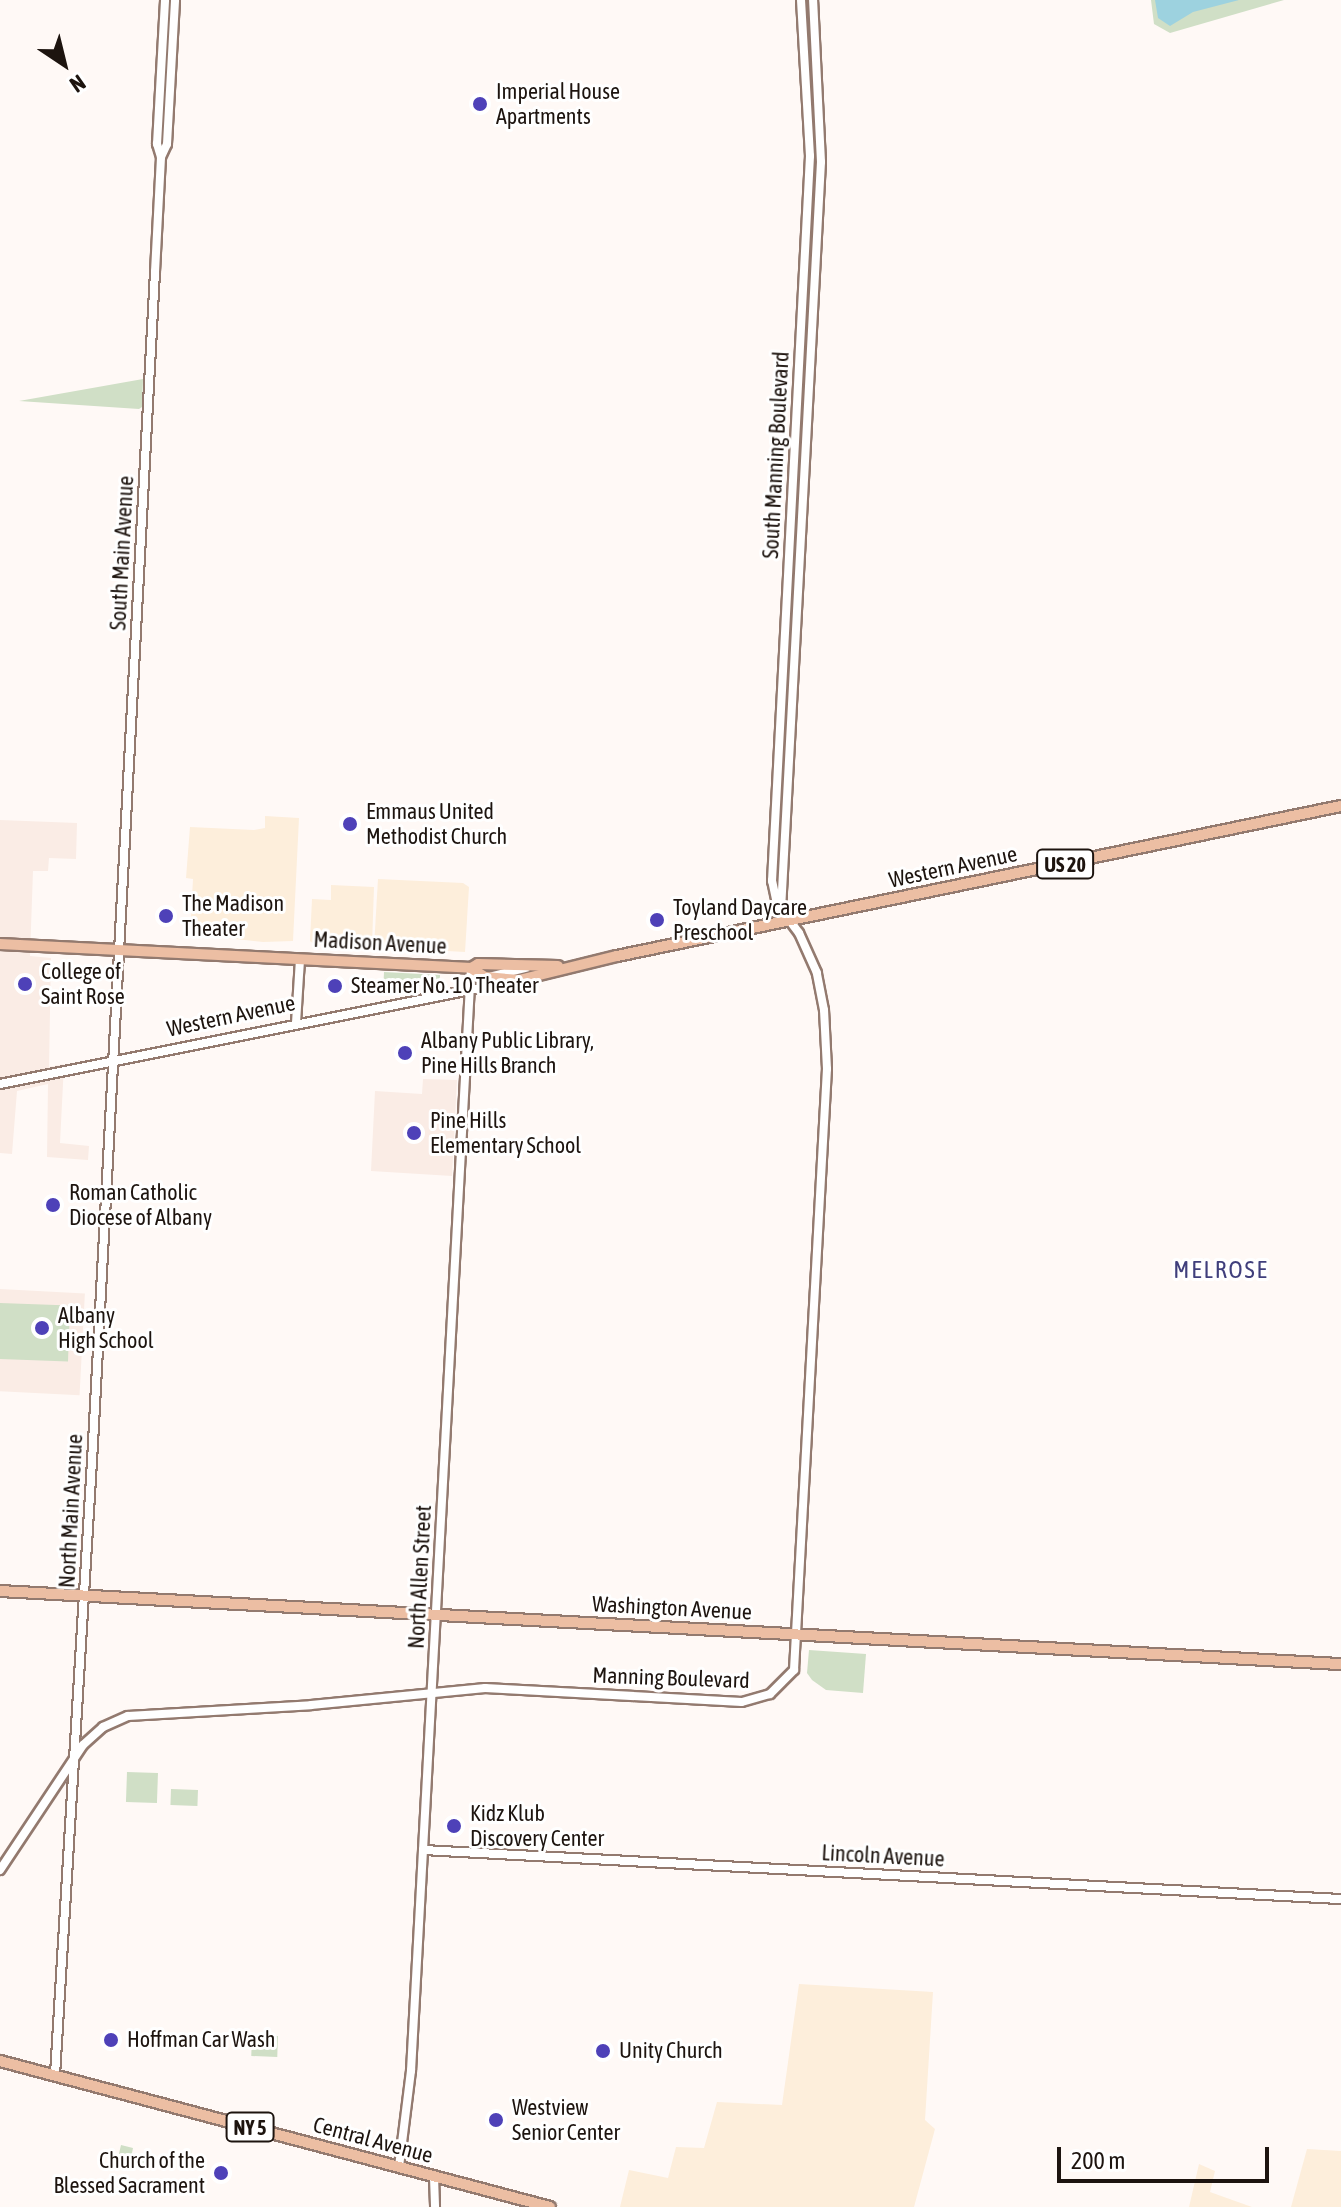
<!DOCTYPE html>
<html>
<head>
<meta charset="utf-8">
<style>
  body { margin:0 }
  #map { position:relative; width:1341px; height:2207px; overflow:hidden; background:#fff9f6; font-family:"Asap Condensed",sans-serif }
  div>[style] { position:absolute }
  .commercial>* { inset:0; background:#fdeedb }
  .built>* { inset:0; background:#faece5; transform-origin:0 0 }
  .green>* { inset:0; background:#d0dfc6; transform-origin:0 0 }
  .water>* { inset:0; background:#9dd2df }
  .roads { filter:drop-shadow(2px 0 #937a6f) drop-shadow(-2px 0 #937a6f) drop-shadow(0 2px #937a6f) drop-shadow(0 -2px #937a6f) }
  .tertiary>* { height:8px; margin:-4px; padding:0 4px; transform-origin:4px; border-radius:4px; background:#fff }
  .primary>* { height:10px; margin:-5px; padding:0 5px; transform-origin:5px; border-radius:5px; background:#ecbea3 }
  .dots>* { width:22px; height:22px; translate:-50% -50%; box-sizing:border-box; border:4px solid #fff; border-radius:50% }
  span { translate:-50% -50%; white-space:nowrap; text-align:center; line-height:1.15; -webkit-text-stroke:6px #fff; paint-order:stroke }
  .shield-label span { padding:2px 6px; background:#fff; border:2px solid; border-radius:6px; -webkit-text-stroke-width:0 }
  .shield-label { font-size:20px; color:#1d140f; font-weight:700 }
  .poi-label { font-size:22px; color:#1d140f }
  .left { translate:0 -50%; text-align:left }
  .right { translate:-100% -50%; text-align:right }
  .street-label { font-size:22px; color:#1d140f }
  .neighbourhood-label { font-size:24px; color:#403f7c; letter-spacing:2px }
  .north { position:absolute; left:24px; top:24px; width:80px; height:80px; -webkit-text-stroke:6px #fff; paint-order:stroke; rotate:145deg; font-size:22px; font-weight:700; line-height:32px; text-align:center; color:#1d140f }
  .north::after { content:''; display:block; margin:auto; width:28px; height:36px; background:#1d140f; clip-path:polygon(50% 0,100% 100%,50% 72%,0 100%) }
  .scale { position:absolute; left:1057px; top:2147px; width:212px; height:36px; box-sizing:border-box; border:4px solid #1d140f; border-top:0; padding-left:10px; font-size:24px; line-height:28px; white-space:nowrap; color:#1d140f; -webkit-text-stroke:6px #fff; paint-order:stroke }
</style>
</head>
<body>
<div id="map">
  <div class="commercial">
    <div style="clip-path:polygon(265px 816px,299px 818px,293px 941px,263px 942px,190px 934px,193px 879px,186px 878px,190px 827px,254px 830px,265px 828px)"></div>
    <div style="clip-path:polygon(378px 879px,463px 883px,469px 887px,465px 952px,374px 947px)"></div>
    <div style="clip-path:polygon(331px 885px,374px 887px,372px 946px,315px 945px,310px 941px,312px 899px,331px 900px)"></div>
    <div style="clip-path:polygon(799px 1984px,933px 1992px,925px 2120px,935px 2129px,914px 2207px,620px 2207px,629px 2170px,668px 2178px,676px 2147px,704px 2148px,717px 2102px,782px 2105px)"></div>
    <div style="clip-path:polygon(1307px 2149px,1341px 2151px,1341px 2207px,1291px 2207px)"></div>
    <div style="clip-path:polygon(1199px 2164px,1215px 2171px,1210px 2192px,1252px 2207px,1189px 2207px)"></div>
  </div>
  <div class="built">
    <div style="clip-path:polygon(0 820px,77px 823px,76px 859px,49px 858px,48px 871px,33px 871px,30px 956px,51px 958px,49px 1067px,64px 1064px,60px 1143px,89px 1146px,88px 1160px,47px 1157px,48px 1084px,17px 1091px,12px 1154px,0 1153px)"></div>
    <div style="clip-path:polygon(423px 1079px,457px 1080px,452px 1176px,371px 1171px,375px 1091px,422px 1094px)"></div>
    <div style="left:0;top:1289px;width:85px;height:102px;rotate:3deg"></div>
  </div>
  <div class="green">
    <div style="clip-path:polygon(1151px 0,1284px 0,1170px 33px,1154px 24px)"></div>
    <div style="clip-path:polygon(143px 379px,142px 407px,139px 409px,19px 401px)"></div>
    <div style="clip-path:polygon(384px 972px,440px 975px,440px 977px,438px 981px,383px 994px)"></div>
    <div style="left:0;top:1303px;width:70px;height:56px;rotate:2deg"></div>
    <div style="clip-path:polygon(809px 1650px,866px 1654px,863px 1693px,826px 1690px,812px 1680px,807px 1673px)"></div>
    <div style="left:127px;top:1772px;width:31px;height:30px;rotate:2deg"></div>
    <div style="left:171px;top:1789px;width:27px;height:16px;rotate:2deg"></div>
    <div style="left:252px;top:2035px;width:26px;height:21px;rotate:2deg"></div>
    <div style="clip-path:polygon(121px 2145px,133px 2148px,132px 2153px,147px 2157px,144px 2171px,117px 2162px)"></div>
  </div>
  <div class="water">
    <div style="clip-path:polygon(1155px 0,1239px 0,1193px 12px,1170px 26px,1158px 18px)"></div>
  </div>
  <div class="roads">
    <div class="tertiary">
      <div style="left:161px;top:157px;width:14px;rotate:-107deg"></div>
      <div style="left:157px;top:144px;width:144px;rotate:-86.8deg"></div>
      <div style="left:781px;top:910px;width:749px;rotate:-86.94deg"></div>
      <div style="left:821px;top:162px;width:162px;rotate:-92.8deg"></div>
      <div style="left:493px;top:976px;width:34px;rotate:-14deg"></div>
      <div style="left:296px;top:1023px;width:64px;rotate:-86.4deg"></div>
      <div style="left:0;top:1084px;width:520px;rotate:-11.31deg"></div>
      <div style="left:423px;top:1850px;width:919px;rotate:3.06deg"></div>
      <div style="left:0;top:1870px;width:150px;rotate:-56.4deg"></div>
      <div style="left:83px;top:1745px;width:27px;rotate:-42deg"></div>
      <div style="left:103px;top:1727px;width:27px;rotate:-24deg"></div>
      <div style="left:128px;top:1716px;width:183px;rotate:-3.4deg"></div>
      <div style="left:311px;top:1705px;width:175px;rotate:-5.6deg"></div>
      <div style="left:485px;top:1688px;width:257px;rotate:3.1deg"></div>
      <div style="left:742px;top:1702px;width:29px;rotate:-16deg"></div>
      <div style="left:770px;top:1694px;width:34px;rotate:-45deg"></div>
      <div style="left:794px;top:1670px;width:602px;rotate:-86.86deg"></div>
      <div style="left:827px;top:1069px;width:59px;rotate:-92.9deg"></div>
      <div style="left:824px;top:1010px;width:38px;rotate:-101deg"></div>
      <div style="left:817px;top:973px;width:44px;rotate:-114.2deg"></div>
      <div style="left:799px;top:933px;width:36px;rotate:-127deg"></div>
      <div style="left:777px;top:904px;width:24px;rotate:-102deg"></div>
      <div style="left:772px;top:881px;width:726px;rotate:-87deg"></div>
      <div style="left:810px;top:156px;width:156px;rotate:-93.3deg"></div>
      <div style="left:55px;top:2075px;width:614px;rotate:-86.55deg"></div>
      <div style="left:92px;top:1462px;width:1192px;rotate:-86.97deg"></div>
      <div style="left:155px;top:272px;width:115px;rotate:-87deg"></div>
      <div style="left:161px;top:157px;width:14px;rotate:-65deg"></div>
      <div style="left:167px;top:144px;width:144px;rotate:-86.8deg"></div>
      <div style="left:399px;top:2167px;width:97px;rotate:-82.9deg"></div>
      <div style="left:411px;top:2071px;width:1105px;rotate:-86.89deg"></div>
      <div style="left:434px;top:2177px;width:30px;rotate:88deg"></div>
    </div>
    <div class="primary">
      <div style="left:0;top:944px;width:472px;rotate:2.9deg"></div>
      <div style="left:471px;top:968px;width:8px;rotate:-30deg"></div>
      <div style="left:478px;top:964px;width:80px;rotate:1.4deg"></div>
      <div style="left:471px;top:968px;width:17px;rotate:33deg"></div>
      <div style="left:485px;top:977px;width:34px;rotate:5deg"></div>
      <div style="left:519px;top:980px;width:101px;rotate:-13.8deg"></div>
      <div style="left:617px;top:956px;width:739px;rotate:-11.71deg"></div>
      <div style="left:0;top:1591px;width:1343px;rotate:3.12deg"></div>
      <div style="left:0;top:2061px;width:569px;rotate:14.87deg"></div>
    </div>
  </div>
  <div class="dots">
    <div style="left:480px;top:104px;background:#4e41b8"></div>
    <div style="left:350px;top:824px;background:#4e41b8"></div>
    <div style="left:166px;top:916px;background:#4e41b8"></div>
    <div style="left:657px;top:920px;background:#4e41b8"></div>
    <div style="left:25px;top:984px;background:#4e41b8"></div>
    <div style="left:335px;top:986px;background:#4e41b8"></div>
    <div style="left:405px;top:1053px;background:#4e41b8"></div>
    <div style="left:414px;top:1133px;background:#4e41b8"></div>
    <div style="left:53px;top:1205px;background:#4e41b8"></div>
    <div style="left:42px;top:1328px;background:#4e41b8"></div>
    <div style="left:454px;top:1826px;background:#4e41b8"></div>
    <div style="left:111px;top:2040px;background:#4e41b8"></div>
    <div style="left:603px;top:2051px;background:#4e41b8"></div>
    <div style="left:496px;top:2120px;background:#4e41b8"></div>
    <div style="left:221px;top:2173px;background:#4e41b8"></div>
  </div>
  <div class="shield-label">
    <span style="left:1065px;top:864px">US 20</span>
    <span style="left:250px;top:2127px">NY 5</span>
  </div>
  <div class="poi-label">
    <span class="left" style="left:496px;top:104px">Imperial House<br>Apartments</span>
    <span class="left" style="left:366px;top:824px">Emmaus United<br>Methodist Church</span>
    <span class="left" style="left:182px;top:916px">The Madison<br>Theater</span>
    <span class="left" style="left:673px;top:920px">Toyland Daycare<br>Preschool</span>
    <span class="left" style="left:41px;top:984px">College of<br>Saint Rose</span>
    <span class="left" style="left:351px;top:986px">Steamer No. 10 Theater</span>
    <span class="left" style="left:421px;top:1053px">Albany Public Library,<br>Pine Hills Branch</span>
    <span class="left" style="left:430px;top:1133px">Pine Hills<br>Elementary School</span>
    <span class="left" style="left:69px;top:1205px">Roman Catholic<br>Diocese of Albany</span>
    <span class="left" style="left:58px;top:1328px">Albany<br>High School</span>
    <span class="left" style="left:470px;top:1826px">Kidz Klub<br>Discovery Center</span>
    <span class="left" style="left:127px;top:2040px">Hoffman Car Wash</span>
    <span class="left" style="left:619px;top:2051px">Unity Church</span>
    <span class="left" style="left:512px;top:2120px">Westview<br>Senior Center</span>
    <span class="right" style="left:205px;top:2173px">Church of the<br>Blessed Sacrament</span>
  </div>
  <div class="street-label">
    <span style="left:776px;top:455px;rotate:-87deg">South Manning Boulevard</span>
    <span style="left:122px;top:553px;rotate:-87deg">South Main Avenue</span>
    <span style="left:953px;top:867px;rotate:-12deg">Western Avenue</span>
    <span style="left:380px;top:943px;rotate:3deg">Madison Avenue</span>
    <span style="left:231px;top:1016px;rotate:-12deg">Western Avenue</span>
    <span style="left:71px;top:1511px;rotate:-87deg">North Main Avenue</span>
    <span style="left:420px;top:1577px;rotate:-87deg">North Allen Street</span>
    <span style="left:672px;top:1608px;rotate:3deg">Washington Avenue</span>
    <span style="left:671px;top:1678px;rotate:2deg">Manning Boulevard</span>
    <span style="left:883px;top:1856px;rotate:3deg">Lincoln Avenue</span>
    <span style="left:373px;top:2140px;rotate:15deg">Central Avenue</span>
  </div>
  <div class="neighbourhood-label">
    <span style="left:1221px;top:1270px">MELROSE</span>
  </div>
  <div class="north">N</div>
  <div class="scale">200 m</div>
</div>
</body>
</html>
